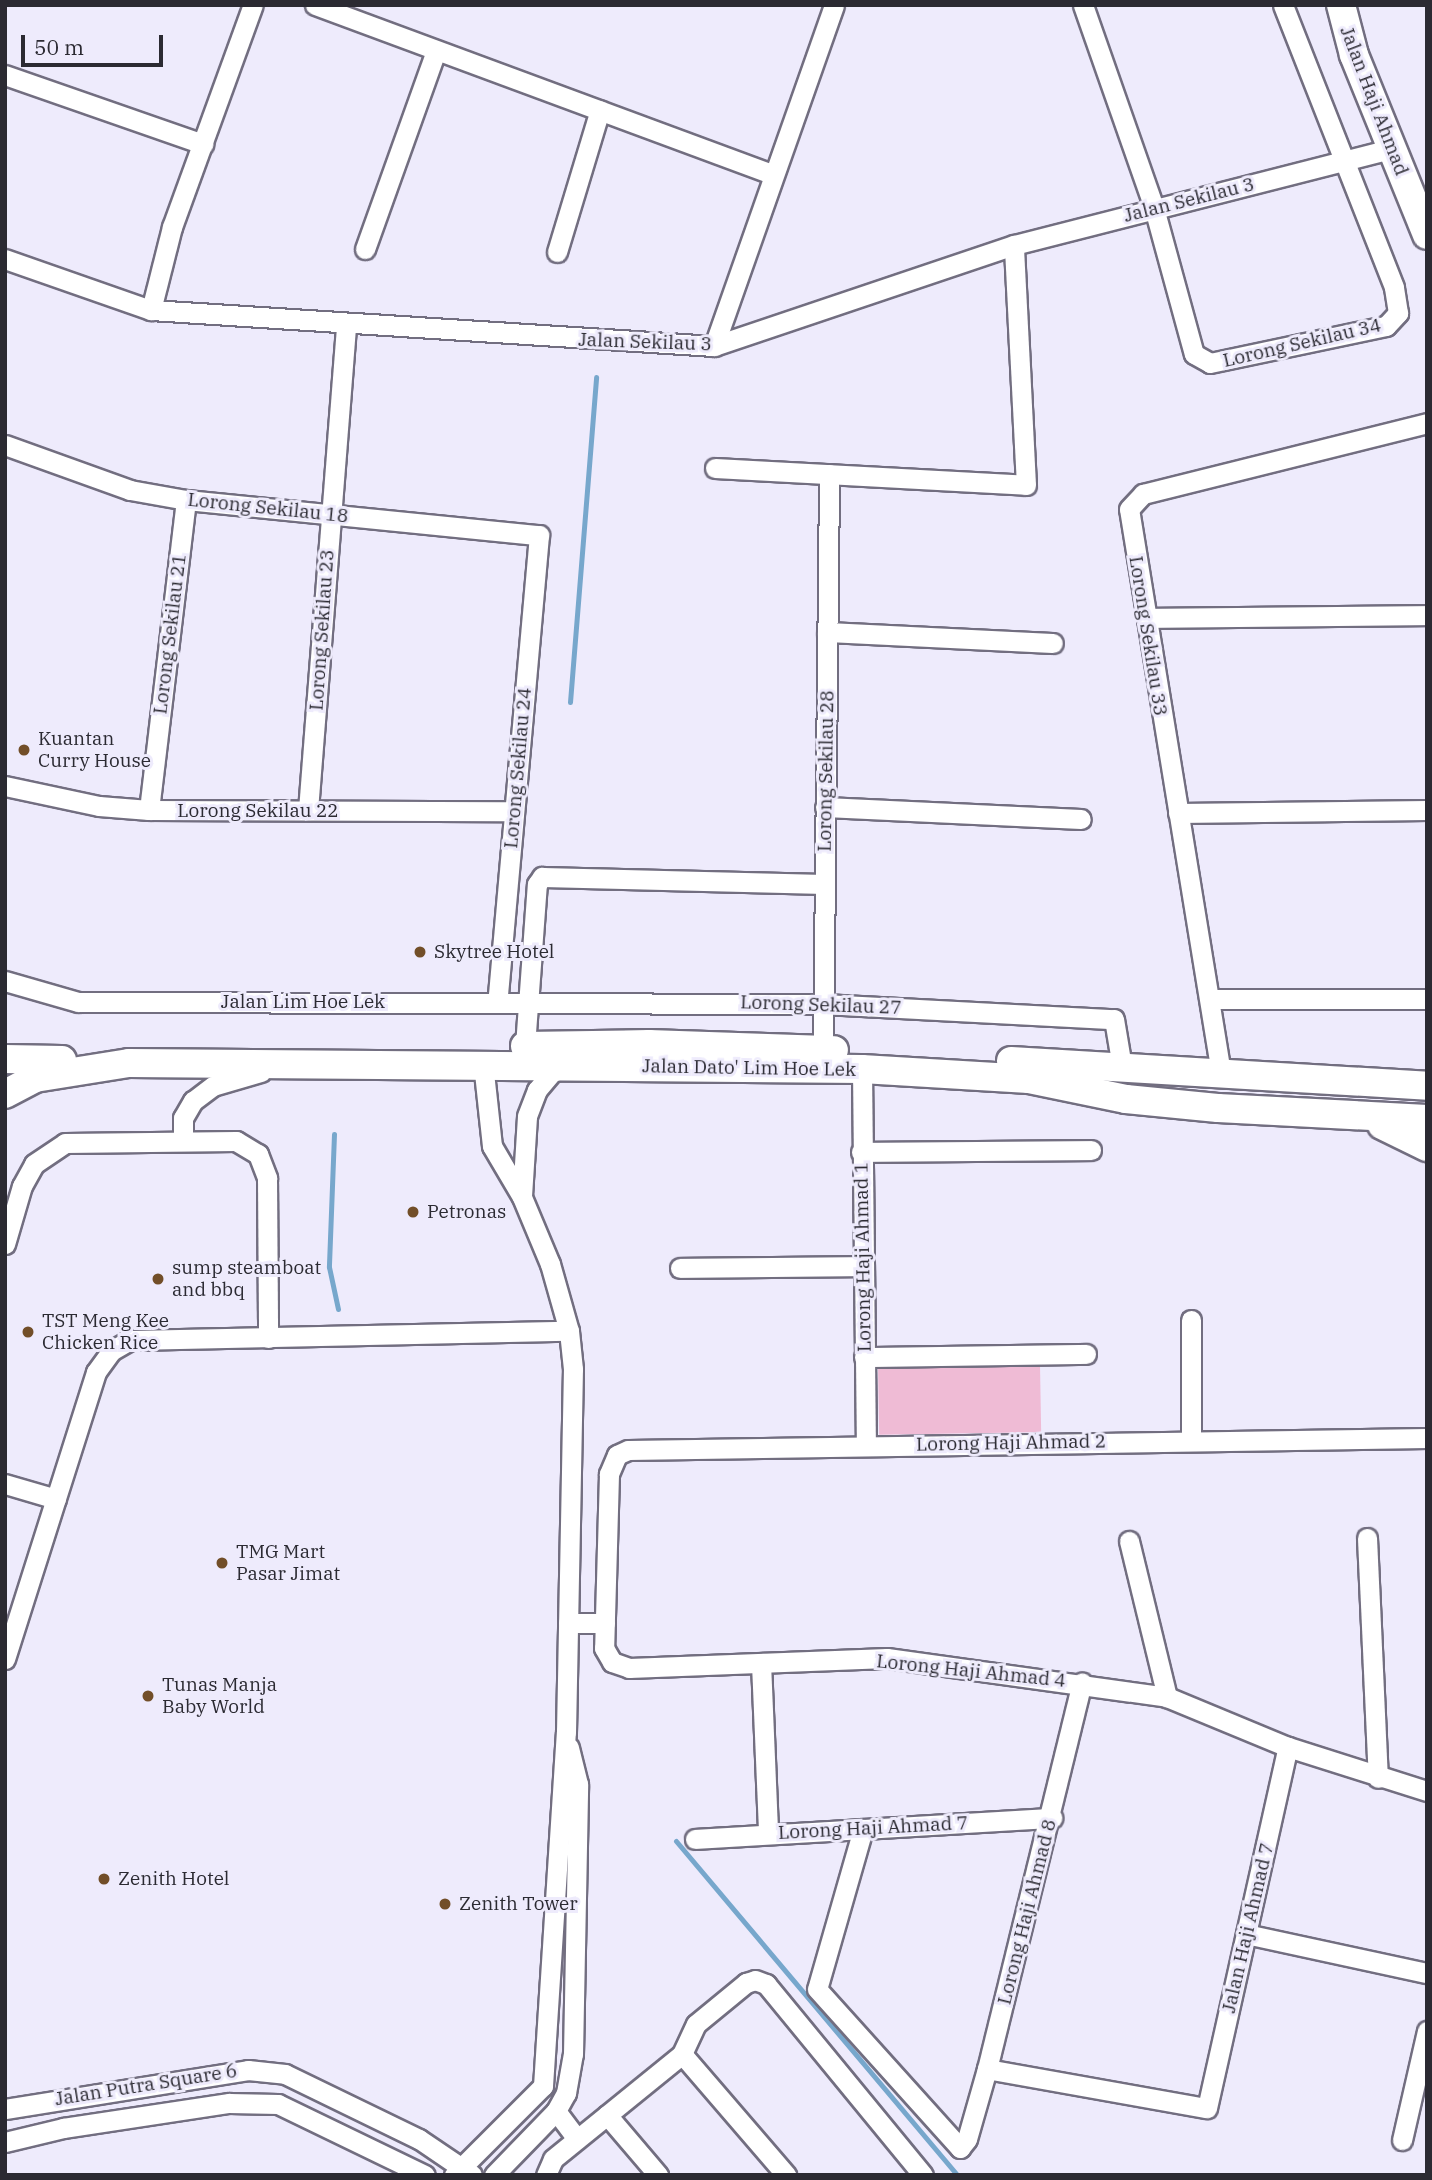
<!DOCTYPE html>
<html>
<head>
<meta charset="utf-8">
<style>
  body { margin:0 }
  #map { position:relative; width:1432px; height:2180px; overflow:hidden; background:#eeebfc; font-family:"IBM Plex Serif",serif }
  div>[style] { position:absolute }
  .green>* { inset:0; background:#efbbd5; transform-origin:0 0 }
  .stream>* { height:5px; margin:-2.5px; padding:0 2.5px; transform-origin:2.5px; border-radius:2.5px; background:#77a7cc }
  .roads { filter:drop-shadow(2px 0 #726e80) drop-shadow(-2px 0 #726e80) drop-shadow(0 2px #726e80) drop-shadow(0 -2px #726e80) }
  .street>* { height:19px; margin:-9.5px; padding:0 9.5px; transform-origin:9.5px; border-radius:9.5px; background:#fff }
  .secondary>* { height:28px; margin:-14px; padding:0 14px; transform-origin:14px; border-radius:14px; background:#fff }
  .dots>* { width:19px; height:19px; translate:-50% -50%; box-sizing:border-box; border:4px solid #eeebfc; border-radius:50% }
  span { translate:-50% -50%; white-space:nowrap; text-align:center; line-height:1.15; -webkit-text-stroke:6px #eeebfc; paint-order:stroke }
  .street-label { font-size:19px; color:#2b2a32 }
  .poi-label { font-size:19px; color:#2b2a32 }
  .left { translate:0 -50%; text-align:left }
  .frame { position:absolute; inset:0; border:7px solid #2b2a32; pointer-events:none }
  .scale { position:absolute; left:21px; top:35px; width:142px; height:32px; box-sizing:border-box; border:4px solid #2b2a32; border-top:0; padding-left:9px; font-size:21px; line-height:24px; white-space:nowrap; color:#2b2a32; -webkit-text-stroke:5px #eeebfc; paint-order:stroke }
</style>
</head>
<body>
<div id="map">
  <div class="green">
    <div style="left:1040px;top:1365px;width:67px;height:162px;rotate:89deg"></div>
  </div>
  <div class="stream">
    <div style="left:570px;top:702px;width:326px;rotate:-85.4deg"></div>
    <div style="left:334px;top:1134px;width:133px;rotate:92.2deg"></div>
    <div style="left:329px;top:1267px;width:43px;rotate:77.9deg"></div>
    <div style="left:676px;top:1841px;width:436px;rotate:49.9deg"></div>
  </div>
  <div class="roads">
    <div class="street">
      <div style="left:315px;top:5px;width:488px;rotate:20.3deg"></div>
      <div style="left:1083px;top:5px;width:215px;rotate:70.7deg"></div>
      <div style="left:1154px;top:208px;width:151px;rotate:74.7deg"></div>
      <div style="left:1194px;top:354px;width:18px;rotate:29deg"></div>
      <div style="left:1210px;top:363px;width:180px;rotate:-11.9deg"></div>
      <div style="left:1386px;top:326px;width:18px;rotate:-47deg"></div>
      <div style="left:1398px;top:313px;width:26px;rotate:-99deg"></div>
      <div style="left:1394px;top:287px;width:303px;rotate:-111.5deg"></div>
      <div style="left:5px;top:75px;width:210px;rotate:19.2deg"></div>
      <div style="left:365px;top:249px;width:208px;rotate:-70.3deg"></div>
      <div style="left:557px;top:252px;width:148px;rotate:-73.2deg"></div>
      <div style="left:5px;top:259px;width:155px;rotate:19.3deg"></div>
      <div style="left:151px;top:310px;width:564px;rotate:3.66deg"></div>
      <div style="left:714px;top:346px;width:317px;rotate:-18.6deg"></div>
      <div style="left:1014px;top:245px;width:389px;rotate:-14.3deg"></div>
      <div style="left:151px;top:310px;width:86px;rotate:-75.8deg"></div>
      <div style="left:172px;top:227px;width:236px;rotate:-70deg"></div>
      <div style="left:714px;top:346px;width:361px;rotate:-70.6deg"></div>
      <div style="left:5px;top:445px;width:133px;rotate:19.8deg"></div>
      <div style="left:130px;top:490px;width:57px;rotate:10.1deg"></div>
      <div style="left:186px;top:500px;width:355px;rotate:5.7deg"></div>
      <div style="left:539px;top:535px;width:469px;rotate:95.1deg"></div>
      <div style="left:715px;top:468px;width:311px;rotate:3.1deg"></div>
      <div style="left:1026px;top:485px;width:240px;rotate:-92.9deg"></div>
      <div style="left:1148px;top:618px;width:279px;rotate:-0.6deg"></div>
      <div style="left:827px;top:632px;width:226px;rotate:2.8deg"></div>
      <div style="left:5px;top:786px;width:96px;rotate:12deg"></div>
      <div style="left:99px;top:806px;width:50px;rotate:4.6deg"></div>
      <div style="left:149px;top:810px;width:365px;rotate:0.2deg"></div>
      <div style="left:825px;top:807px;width:256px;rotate:2.7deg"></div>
      <div style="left:149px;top:810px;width:312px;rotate:-83.2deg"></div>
      <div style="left:308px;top:810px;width:487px;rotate:-85.5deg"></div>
      <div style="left:1178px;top:813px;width:249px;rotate:-0.7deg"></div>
      <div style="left:5px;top:981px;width:76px;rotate:16deg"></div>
      <div style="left:78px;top:1002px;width:745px;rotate:0.15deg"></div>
      <div style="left:823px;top:1004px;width:291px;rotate:3deg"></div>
      <div style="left:1114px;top:1019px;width:49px;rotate:80.5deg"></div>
      <div style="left:1211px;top:999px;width:216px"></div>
      <div style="left:525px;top:1046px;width:162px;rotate:-85.8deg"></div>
      <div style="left:537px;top:884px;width:9px;rotate:-54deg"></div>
      <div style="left:542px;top:877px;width:283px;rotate:1.4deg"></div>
      <div style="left:823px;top:1061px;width:587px;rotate:-89.41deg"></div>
      <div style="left:862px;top:1069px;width:376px;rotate:89.4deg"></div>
      <div style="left:1221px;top:1073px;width:571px;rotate:-99.26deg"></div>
      <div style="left:1129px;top:509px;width:21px;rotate:-47deg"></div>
      <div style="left:1143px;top:494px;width:293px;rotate:-14deg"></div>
      <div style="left:183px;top:1141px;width:23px;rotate:-90deg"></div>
      <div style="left:183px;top:1118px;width:20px;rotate:-60deg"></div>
      <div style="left:193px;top:1101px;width:25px;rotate:-37deg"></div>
      <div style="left:213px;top:1086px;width:50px;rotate:-16.3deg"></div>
      <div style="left:861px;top:1152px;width:230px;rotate:-0.5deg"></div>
      <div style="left:522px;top:1196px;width:80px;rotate:-86.4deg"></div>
      <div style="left:527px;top:1116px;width:28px;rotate:-69deg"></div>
      <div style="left:537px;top:1090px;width:23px;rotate:-50deg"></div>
      <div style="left:552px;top:1072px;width:13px;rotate:-18deg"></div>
      <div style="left:5px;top:1244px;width:60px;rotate:-73.7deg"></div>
      <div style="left:22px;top:1186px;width:25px;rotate:-61deg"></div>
      <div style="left:34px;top:1164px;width:37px;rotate:-34deg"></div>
      <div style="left:65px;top:1143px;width:171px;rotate:-0.7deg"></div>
      <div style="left:236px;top:1141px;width:26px;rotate:31deg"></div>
      <div style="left:258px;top:1154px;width:26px;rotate:69deg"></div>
      <div style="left:267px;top:1178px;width:160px;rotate:89.6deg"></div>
      <div style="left:680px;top:1268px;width:183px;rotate:-0.6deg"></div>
      <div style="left:1191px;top:1320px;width:121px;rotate:90deg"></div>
      <div style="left:864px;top:1357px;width:222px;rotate:-0.8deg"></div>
      <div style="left:1427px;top:1438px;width:799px;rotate:179.14deg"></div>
      <div style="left:628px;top:1450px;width:12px;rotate:156deg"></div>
      <div style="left:617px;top:1455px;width:21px;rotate:113deg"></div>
      <div style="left:609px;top:1474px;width:174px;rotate:91.6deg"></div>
      <div style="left:604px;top:1648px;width:16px;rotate:60deg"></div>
      <div style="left:612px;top:1662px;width:18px;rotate:19deg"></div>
      <div style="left:629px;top:1668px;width:258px;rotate:-2.2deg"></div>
      <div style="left:887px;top:1658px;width:283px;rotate:7.9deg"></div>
      <div style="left:1167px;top:1697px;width:131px;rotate:22.5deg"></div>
      <div style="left:1288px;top:1747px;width:146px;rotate:17.6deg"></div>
      <div style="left:5px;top:1484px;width:53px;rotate:16.4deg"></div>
      <div style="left:1367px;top:1538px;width:240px;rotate:87.4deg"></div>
      <div style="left:1129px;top:1541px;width:161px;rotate:76.3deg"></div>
      <div style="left:568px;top:1623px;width:37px"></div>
      <div style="left:5px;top:1659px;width:301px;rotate:-72.4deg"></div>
      <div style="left:96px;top:1372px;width:26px;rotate:-54deg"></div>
      <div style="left:111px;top:1351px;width:22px;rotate:-30deg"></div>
      <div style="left:130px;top:1340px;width:439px;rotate:-1.2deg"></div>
      <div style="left:761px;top:1663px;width:169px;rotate:87.6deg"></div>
      <div style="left:863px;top:1829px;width:166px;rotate:106deg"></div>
      <div style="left:817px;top:1989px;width:214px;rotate:48deg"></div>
      <div style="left:960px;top:2148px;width:11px;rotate:-52deg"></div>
      <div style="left:967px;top:2139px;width:73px;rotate:-74.1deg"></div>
      <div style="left:987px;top:2069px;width:398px;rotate:-76.2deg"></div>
      <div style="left:695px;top:1839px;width:358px;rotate:-3.4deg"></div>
      <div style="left:1246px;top:1934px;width:185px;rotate:12.2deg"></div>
      <div style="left:682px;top:2054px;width:33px;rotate:-65deg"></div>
      <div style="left:696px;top:2024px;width:65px;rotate:-39.4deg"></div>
      <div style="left:746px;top:1983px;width:9px;rotate:-18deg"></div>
      <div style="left:755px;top:1980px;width:12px;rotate:20deg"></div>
      <div style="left:766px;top:1984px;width:247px;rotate:50.6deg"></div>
      <div style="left:682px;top:2054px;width:160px;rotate:49.3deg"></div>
      <div style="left:987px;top:2069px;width:223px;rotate:10.1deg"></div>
      <div style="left:1207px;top:2108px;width:370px;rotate:-77.4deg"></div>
      <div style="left:5px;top:2109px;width:246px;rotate:-9.1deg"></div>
      <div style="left:248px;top:2070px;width:37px;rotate:6deg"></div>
      <div style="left:285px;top:2074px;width:149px;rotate:25.9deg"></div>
      <div style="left:419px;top:2139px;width:64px;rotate:34.2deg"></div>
      <div style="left:556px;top:2111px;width:35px;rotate:53deg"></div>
      <div style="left:607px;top:2115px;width:79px;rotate:49.6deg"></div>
      <div style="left:1402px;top:2140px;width:112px;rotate:-77.1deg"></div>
      <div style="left:5px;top:2142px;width:60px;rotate:-13.6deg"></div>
      <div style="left:63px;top:2128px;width:168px;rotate:-8.6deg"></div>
      <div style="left:229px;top:2103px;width:49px;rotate:1.2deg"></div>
      <div style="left:278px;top:2104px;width:163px;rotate:25.8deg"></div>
      <div style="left:454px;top:2175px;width:126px;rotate:-45deg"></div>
      <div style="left:543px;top:2086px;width:355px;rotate:-86.3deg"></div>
      <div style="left:566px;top:1732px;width:363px;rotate:-88.9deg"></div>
      <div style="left:573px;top:1369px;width:38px;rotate:-96deg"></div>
      <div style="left:569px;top:1331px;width:70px;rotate:-105.8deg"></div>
      <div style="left:550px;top:1264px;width:73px;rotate:-112.7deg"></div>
      <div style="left:522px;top:1197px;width:59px;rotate:-120.5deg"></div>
      <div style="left:492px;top:1146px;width:83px;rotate:-96.2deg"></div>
      <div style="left:494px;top:2175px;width:89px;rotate:-45.9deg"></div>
      <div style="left:556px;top:2111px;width:21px;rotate:-61deg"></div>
      <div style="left:566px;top:2093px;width:40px;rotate:-80deg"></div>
      <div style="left:573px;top:2054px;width:270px;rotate:-88.9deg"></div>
      <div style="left:578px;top:1784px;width:38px;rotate:-104deg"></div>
      <div style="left:546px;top:2175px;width:17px;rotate:-66deg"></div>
      <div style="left:553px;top:2159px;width:166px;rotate:-39.1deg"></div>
    </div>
    <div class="secondary">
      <div style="left:1341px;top:5px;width:52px;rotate:75.4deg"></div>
      <div style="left:1354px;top:55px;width:194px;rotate:67.9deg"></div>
      <div style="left:525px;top:1046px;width:124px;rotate:-0.9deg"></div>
      <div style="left:649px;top:1044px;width:185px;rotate:1.9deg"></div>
      <div style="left:5px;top:1059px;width:57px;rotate:1deg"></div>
      <div style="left:1011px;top:1061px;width:417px;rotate:3.4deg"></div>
      <div style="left:5px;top:1094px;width:34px;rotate:-28deg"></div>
      <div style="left:35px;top:1078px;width:95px;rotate:-9.1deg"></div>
      <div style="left:129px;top:1063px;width:733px;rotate:0.47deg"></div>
      <div style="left:862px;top:1069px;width:167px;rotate:3.4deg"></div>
      <div style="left:1029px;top:1079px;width:99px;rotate:11.7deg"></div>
      <div style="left:1126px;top:1099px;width:92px;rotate:5.6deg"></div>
      <div style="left:1218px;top:1108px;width:209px;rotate:3deg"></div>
      <div style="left:1382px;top:1125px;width:50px;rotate:26.1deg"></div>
    </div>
  </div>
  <div class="dots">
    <div style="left:24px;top:750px;background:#724e28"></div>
    <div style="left:420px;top:952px;background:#724e28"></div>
    <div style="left:413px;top:1212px;background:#724e28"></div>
    <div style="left:158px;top:1279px;background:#724e28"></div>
    <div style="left:28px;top:1332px;background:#724e28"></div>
    <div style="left:222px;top:1563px;background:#724e28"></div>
    <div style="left:148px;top:1696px;background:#724e28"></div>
    <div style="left:104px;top:1879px;background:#724e28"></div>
    <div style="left:445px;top:1904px;background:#724e28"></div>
  </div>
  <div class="street-label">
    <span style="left:1374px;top:101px;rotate:69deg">Jalan Haji Ahmad</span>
    <span style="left:1189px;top:200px;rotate:-14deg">Jalan Sekilau 3</span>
    <span style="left:645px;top:342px;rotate:2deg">Jalan Sekilau 3</span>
    <span style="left:1302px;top:343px;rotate:-13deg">Lorong Sekilau 34</span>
    <span style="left:268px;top:508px;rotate:6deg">Lorong Sekilau 18</span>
    <span style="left:322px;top:630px;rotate:-86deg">Lorong Sekilau 23</span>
    <span style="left:170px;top:634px;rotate:-83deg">Lorong Sekilau 21</span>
    <span style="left:1148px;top:636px;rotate:81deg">Lorong Sekilau 33</span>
    <span style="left:518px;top:768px;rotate:-85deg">Lorong Sekilau 24</span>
    <span style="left:826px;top:771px;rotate:-89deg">Lorong Sekilau 28</span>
    <span style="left:258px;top:811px">Lorong Sekilau 22</span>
    <span style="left:303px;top:1002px">Jalan Lim Hoe Lek</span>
    <span style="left:821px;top:1005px;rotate:2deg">Lorong Sekilau 27</span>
    <span style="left:749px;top:1068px;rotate:1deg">Jalan Dato' Lim Hoe Lek</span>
    <span style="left:863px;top:1257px;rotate:-91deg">Lorong Haji Ahmad 1</span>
    <span style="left:1011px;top:1443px;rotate:-1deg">Lorong Haji Ahmad 2</span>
    <span style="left:971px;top:1671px;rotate:6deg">Lorong Haji Ahmad 4</span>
    <span style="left:873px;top:1828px;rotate:-3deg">Lorong Haji Ahmad 7</span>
    <span style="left:1027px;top:1912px;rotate:-76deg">Lorong Haji Ahmad 8</span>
    <span style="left:1248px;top:1928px;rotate:-77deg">Jalan Haji Ahmad 7</span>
    <span style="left:146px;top:2085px;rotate:-9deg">Jalan Putra Square 6</span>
  </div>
  <div class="poi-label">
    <span class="left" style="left:38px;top:750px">Kuantan<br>Curry House</span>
    <span class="left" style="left:434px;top:952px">Skytree Hotel</span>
    <span class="left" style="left:427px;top:1212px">Petronas</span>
    <span class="left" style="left:172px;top:1279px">sump steamboat<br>and bbq</span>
    <span class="left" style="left:42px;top:1332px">TST Meng Kee<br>Chicken Rice</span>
    <span class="left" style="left:236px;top:1563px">TMG Mart<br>Pasar Jimat</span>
    <span class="left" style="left:162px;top:1696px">Tunas Manja<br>Baby World</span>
    <span class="left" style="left:118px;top:1879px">Zenith Hotel</span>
    <span class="left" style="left:459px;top:1904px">Zenith Tower</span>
  </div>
  <div class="frame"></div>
  <div class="scale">50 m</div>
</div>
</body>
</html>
